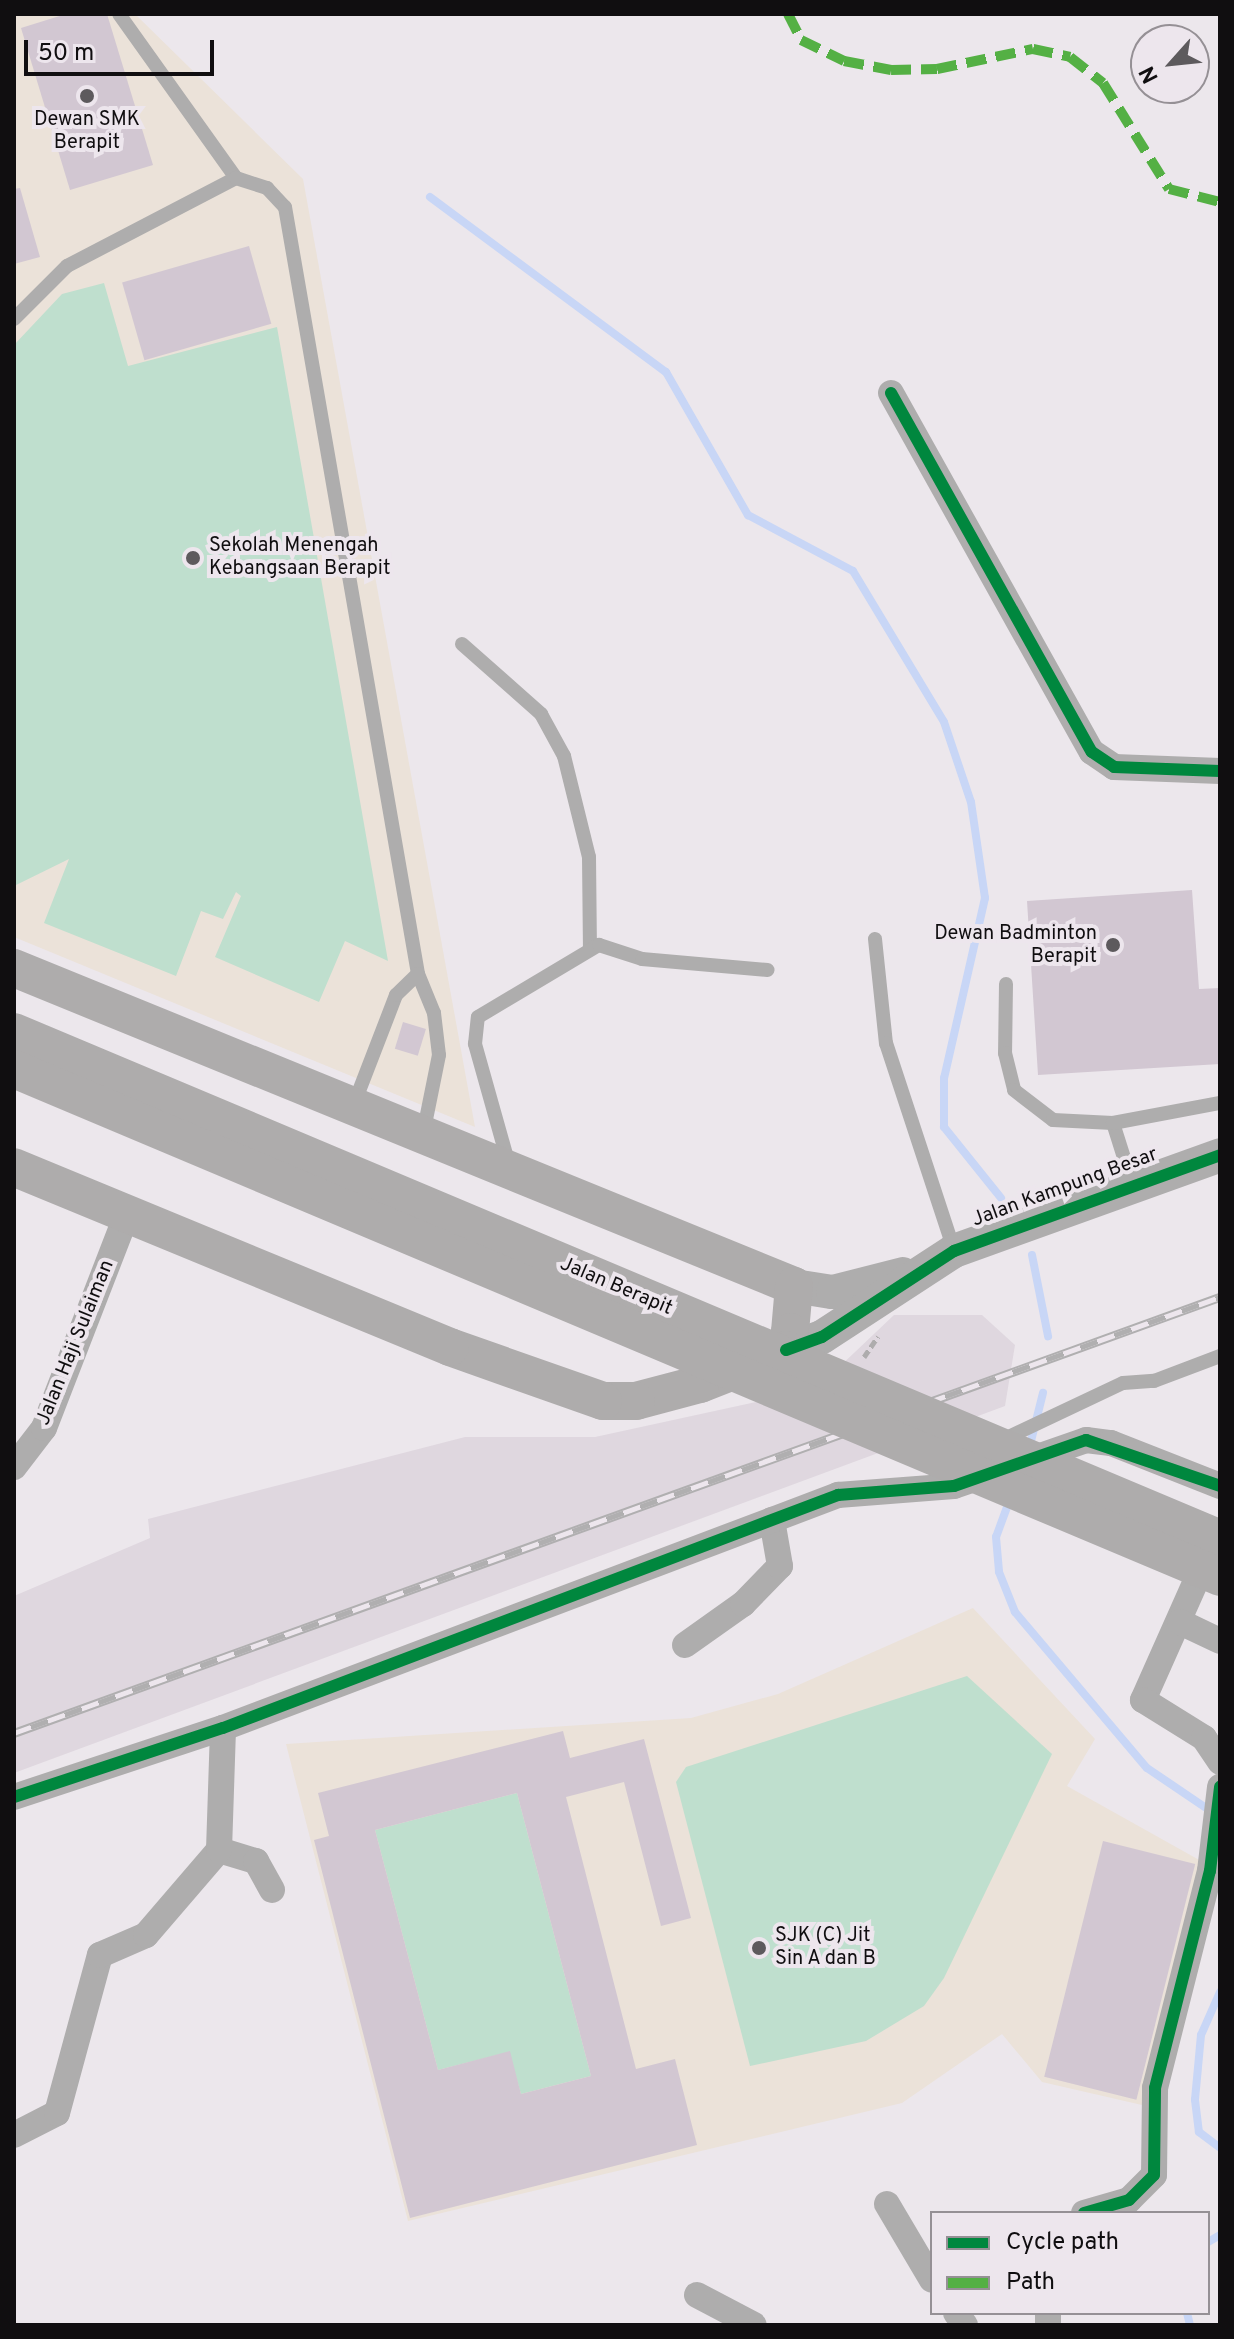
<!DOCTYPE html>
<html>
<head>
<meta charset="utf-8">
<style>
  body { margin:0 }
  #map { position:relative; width:1234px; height:2339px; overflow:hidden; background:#ece7ec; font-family:Overpass,sans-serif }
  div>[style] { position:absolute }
  .built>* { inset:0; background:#dfd7df }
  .education>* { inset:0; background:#ebe2d9 }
  .green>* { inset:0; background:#bfdfce }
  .stream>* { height:8px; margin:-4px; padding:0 4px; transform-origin:4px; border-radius:4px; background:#c8d6f6 }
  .building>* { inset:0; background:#d2c7d2; transform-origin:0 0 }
  .path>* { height:5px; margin-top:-2.5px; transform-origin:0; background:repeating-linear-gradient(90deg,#aeacad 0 8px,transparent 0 12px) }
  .service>* { height:14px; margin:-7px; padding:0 7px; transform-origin:7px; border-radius:7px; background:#aeadad }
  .minor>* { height:26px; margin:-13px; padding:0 13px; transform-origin:13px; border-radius:13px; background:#aeadad }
  .tertiary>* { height:34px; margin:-17px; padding:0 17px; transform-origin:17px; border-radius:17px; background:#aeadad }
  .secondary>* { height:38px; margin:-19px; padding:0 19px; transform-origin:19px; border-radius:19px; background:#aeacac }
  .rail>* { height:9px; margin-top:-4.5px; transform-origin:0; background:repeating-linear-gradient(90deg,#ede6ed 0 18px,#b0afb0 0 36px); box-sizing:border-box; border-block:2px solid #b0afb0 }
  .secondary-bridge>* { height:38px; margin:-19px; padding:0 19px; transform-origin:19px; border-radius:19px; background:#aeacac }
  .quiet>* { height:10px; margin-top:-5px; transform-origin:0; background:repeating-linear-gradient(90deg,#54b044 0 20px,transparent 0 30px) }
  .cycleway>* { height:12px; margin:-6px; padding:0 6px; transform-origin:6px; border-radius:6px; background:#00873e }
  .dots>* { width:22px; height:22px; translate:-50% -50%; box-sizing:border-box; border:4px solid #ede6ed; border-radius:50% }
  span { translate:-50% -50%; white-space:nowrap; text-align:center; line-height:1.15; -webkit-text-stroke:8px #ede6ed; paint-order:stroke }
  .poi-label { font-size:20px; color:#100e10 }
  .left { translate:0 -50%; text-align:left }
  .right { translate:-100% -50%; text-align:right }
  .street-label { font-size:20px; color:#100e10 }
  .frame { position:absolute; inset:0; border:16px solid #100e10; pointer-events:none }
  .legend { position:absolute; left:930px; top:2211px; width:280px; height:104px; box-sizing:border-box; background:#ede6ed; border:2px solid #959095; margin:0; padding:10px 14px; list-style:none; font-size:24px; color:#100e10 }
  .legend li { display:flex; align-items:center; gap:16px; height:40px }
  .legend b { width:40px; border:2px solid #959095 }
  .north { position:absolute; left:1130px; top:24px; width:80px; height:80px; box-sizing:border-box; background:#ede6ed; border:2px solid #959095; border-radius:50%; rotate:243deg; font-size:22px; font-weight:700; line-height:32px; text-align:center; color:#100e10 }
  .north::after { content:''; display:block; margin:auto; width:28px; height:36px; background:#5d5a5d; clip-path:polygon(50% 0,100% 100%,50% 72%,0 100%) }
  .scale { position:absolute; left:24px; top:40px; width:190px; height:36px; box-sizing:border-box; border:4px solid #100e10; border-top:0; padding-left:10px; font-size:24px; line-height:28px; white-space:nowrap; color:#100e10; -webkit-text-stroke:6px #ede6ed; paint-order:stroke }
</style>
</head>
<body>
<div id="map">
  <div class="built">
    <div style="clip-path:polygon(894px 1315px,982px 1315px,1015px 1345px,1005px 1406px,14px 1773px,14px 1596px,150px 1538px,148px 1519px,465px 1437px,595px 1437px,816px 1389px)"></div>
  </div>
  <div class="education">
    <div style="clip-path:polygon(14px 14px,135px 14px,303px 179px,475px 1127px,14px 937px)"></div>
    <div style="clip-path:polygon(973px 1608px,1095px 1739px,1067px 1786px,1201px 1861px,1142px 2105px,1042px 2082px,1002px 2034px,902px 2103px,408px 2221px,286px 1744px,691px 1718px,778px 1694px)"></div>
  </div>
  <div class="green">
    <div style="clip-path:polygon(104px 283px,128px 366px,277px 327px,388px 961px,345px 941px,319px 1002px,215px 957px,241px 896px,236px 892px,223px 919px,201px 911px,176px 976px,44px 923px,69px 859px,14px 886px,14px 345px,62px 294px)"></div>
    <div style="clip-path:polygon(967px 1676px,1052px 1754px,944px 1978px,924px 2006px,866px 2041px,750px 2066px,676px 1782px,686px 1767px)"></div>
    <div style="clip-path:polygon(517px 1793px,591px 2076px,521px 2094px,509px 2052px,438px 2070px,375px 1830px)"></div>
  </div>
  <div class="stream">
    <div style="left:430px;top:197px;width:294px;rotate:36.6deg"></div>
    <div style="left:666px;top:372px;width:165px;rotate:60.2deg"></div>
    <div style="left:748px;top:515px;width:119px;rotate:28.1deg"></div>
    <div style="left:853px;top:571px;width:176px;rotate:58.9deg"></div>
    <div style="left:944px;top:722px;width:84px;rotate:71.4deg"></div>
    <div style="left:971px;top:802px;width:97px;rotate:81.7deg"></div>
    <div style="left:985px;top:898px;width:185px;rotate:102.8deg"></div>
    <div style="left:944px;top:1078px;width:49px;rotate:90deg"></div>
    <div style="left:944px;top:1127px;width:91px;rotate:51.2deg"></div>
    <div style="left:1032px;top:1255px;width:83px;rotate:78.8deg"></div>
    <div style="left:1029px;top:1449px;width:58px;rotate:-76deg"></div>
    <div style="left:1010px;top:1499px;width:40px;rotate:110.2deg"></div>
    <div style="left:996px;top:1537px;width:35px;rotate:85deg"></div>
    <div style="left:999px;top:1572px;width:43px;rotate:68.2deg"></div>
    <div style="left:1015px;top:1612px;width:204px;rotate:49.8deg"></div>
    <div style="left:1147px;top:1768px;width:78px;rotate:34.1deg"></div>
    <div style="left:1220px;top:1992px;width:47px;rotate:113.8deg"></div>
    <div style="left:1201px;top:2035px;width:65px;rotate:95.3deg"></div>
    <div style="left:1195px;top:2100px;width:32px;rotate:83deg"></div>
    <div style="left:1199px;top:2132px;width:26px;rotate:37deg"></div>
    <div style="left:1208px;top:2242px;width:14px;rotate:-30deg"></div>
    <div style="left:1187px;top:2313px;width:12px;rotate:76deg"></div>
  </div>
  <div class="building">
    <div style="clip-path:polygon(66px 14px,107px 14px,153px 165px,70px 190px,21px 28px)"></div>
    <div style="clip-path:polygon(20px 188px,40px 257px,14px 264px,14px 189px)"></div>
    <div style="left:249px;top:246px;width:81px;height:132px;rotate:74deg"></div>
    <div style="clip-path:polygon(1192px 890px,1199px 989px,1220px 988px,1220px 1064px,1038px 1075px,1027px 901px)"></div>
    <div style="left:403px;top:1022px;width:24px;height:28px;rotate:17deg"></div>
    <div style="clip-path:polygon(evenodd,563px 1731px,570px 1758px,644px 1739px,691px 1918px,661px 1926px,624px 1782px,566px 1797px,636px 2069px,675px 2059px,697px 2145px,410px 2218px,314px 1840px,329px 1836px,318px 1793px,563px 1731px,517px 1793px,591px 2076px,521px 2094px,510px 2051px,438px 2070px,375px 1830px,517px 1793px)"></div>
    <div style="left:1103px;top:1841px;width:95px;height:243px;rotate:14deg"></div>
  </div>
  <div class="path">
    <div style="left:864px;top:1357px;width:25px;rotate:-56deg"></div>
  </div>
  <div class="service">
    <div style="left:119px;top:14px;width:201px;rotate:54.5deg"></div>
    <div style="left:14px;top:319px;width:75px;rotate:-45deg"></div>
    <div style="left:67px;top:266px;width:191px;rotate:-27.5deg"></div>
    <div style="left:236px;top:178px;width:33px;rotate:18deg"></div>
    <div style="left:267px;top:188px;width:26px;rotate:47deg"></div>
    <div style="left:285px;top:207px;width:778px;rotate:80.16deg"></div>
    <div style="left:418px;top:974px;width:42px;rotate:67.7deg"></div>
    <div style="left:434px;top:1013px;width:42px;rotate:83.2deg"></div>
    <div style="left:439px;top:1055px;width:81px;rotate:101.4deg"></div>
    <div style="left:462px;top:644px;width:106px;rotate:41.5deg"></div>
    <div style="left:541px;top:714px;width:48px;rotate:61.3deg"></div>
    <div style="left:564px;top:756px;width:104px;rotate:76.1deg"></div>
    <div style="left:589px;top:857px;width:91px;rotate:89.4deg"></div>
    <div style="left:875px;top:939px;width:105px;rotate:84deg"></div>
    <div style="left:886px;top:1043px;width:218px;rotate:71.8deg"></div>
    <div style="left:1006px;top:984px;width:69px;rotate:90.8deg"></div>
    <div style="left:1005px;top:1053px;width:38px;rotate:76deg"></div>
    <div style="left:1014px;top:1090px;width:49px;rotate:37.6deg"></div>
    <div style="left:1053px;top:1120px;width:60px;rotate:2.9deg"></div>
    <div style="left:1113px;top:1123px;width:63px;rotate:72.4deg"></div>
    <div style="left:354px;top:1104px;width:117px;rotate:-68.9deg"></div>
    <div style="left:396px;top:995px;width:30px;rotate:-44deg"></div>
    <div style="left:1113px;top:1123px;width:109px;rotate:-10.6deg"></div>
    <div style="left:509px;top:1165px;width:126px;rotate:-105.7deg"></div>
    <div style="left:475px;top:1044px;width:27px;rotate:-84deg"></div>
    <div style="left:478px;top:1017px;width:141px;rotate:-30.8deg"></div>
    <div style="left:599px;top:945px;width:45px;rotate:18deg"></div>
    <div style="left:642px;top:959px;width:126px;rotate:5deg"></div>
    <div style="left:998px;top:1442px;width:138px;rotate:-25.3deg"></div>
    <div style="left:1123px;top:1383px;width:31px;rotate:-4deg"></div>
    <div style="left:1154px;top:1381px;width:71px;rotate:-20.7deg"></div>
  </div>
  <div class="minor">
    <div style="left:891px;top:393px;width:411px;rotate:60.8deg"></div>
    <div style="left:1092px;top:752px;width:27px;rotate:34deg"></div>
    <div style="left:1114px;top:767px;width:106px;rotate:2.2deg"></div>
    <div style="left:1023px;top:1462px;width:67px;rotate:-19.2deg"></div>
    <div style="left:1086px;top:1440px;width:25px;rotate:7deg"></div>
    <div style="left:1111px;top:1443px;width:117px;rotate:21.5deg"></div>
    <div style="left:14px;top:1467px;width:49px;rotate:-52.4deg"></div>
    <div style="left:44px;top:1428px;width:230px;rotate:-68.8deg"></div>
    <div style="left:1208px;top:1554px;width:160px;rotate:114deg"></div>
    <div style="left:1143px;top:1700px;width:72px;rotate:31.9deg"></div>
    <div style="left:1204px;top:1738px;width:29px;rotate:56deg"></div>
    <div style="left:1180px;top:1622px;width:44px;rotate:25.4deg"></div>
    <div style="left:685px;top:1645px;width:71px;rotate:-35.3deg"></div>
    <div style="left:743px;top:1604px;width:53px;rotate:-45.8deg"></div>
    <div style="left:780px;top:1566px;width:47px;rotate:-99.9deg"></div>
    <div style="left:14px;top:1797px;width:220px;rotate:-18.3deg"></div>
    <div style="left:223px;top:1728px;width:658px;rotate:-20.75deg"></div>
    <div style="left:838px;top:1495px;width:116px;rotate:-4.4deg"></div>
    <div style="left:954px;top:1486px;width:34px;rotate:-19deg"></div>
    <div style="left:219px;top:1850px;width:39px;rotate:17deg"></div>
    <div style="left:256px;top:1861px;width:33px;rotate:61deg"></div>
    <div style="left:14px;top:2135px;width:48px;rotate:-27.1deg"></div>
    <div style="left:57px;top:2113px;width:164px;rotate:-74.8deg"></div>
    <div style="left:100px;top:1955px;width:50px;rotate:-23.5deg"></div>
    <div style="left:146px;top:1935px;width:112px;rotate:-49.3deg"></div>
    <div style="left:219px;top:1850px;width:122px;rotate:-88.1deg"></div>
    <div style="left:887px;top:2204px;width:88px;rotate:59.4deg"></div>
    <div style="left:1084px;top:2213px;width:47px;rotate:-16.1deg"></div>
    <div style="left:1129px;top:2200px;width:35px;rotate:-45deg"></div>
    <div style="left:1154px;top:2175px;width:87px;rotate:-89.3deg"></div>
    <div style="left:1155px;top:2088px;width:224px;rotate:-75.8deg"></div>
    <div style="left:1210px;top:1871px;width:85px;rotate:-83.2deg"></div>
    <div style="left:697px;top:2295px;width:64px;rotate:27.8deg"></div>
    <div style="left:956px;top:2313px;width:15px;rotate:53deg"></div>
    <div style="left:1048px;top:2325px;width:12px;rotate:-90deg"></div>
  </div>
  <div class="tertiary">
    <div style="left:794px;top:1286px;width:39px;rotate:9deg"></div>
    <div style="left:833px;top:1292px;width:72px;rotate:-14.4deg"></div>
    <div style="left:786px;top:1350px;width:38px;rotate:-20deg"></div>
    <div style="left:822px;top:1337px;width:158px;rotate:-33.1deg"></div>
    <div style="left:954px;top:1251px;width:283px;rotate:-19.8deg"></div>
  </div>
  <div class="secondary">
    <div style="left:14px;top:968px;width:842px;rotate:22.18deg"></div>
    <div style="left:794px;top:1286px;width:46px;rotate:95deg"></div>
    <div style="left:790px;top:1332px;width:18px;rotate:103deg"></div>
    <div style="left:786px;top:1350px;width:92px;rotate:158.4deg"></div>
    <div style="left:700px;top:1384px;width:66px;rotate:165.1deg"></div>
    <div style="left:636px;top:1401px;width:33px;rotate:180deg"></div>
    <div style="left:603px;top:1401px;width:162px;rotate:-160.6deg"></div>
    <div style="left:450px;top:1347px;width:472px;rotate:-157.6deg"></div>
  </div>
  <div class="rail">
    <div style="left:14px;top:1733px;width:1282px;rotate:-19.88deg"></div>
  </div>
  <div class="secondary-bridge">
    <div style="left:14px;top:1032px;width:1308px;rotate:22.8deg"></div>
    <div style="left:14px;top:1069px;width:1309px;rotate:22.84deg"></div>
  </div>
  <div class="quiet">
    <div style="left:788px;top:14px;width:29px;rotate:63deg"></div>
    <div style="left:801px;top:40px;width:48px;rotate:26deg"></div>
    <div style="left:844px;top:61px;width:48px;rotate:10.8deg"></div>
    <div style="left:891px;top:70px;width:46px;rotate:-1.2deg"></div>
    <div style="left:937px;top:69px;width:98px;rotate:-11.8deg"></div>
    <div style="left:1033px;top:49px;width:38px;rotate:12deg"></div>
    <div style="left:1070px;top:57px;width:42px;rotate:38.2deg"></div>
    <div style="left:1103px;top:83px;width:125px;rotate:58.1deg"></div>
    <div style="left:1169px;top:189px;width:53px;rotate:14.3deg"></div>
  </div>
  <div class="cycleway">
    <div style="left:891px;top:393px;width:411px;rotate:60.8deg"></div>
    <div style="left:1092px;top:752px;width:27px;rotate:34deg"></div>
    <div style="left:1114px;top:767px;width:106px;rotate:2.2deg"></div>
    <div style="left:786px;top:1350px;width:38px;rotate:-20deg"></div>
    <div style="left:822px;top:1337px;width:158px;rotate:-33.1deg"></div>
    <div style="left:954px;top:1251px;width:283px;rotate:-19.8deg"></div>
    <div style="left:14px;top:1797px;width:220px;rotate:-18.3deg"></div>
    <div style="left:223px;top:1728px;width:658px;rotate:-20.75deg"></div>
    <div style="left:838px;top:1495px;width:116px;rotate:-4.4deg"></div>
    <div style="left:954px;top:1486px;width:140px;rotate:-19.2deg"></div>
    <div style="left:1086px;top:1440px;width:142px;rotate:18.9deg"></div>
    <div style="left:1084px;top:2213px;width:47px;rotate:-16.1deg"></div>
    <div style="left:1129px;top:2200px;width:35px;rotate:-45deg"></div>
    <div style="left:1154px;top:2175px;width:87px;rotate:-89.3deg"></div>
    <div style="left:1155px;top:2088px;width:224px;rotate:-75.8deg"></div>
    <div style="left:1210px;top:1871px;width:85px;rotate:-83.2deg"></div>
  </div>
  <div class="dots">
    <div style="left:87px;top:96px;background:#5d5a5d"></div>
    <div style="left:193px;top:558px;background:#5d5a5d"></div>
    <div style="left:1113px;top:945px;background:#5d5a5d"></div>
    <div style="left:759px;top:1948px;background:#5d5a5d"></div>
  </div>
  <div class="poi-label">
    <span style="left:87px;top:132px">Dewan SMK<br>Berapit</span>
    <span class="left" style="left:209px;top:558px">Sekolah Menengah<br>Kebangsaan Berapit</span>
    <span class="right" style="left:1097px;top:946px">Dewan Badminton<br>Berapit</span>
    <span class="left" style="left:775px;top:1948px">SJK (C) Jit<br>Sin A dan B</span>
  </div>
  <div class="street-label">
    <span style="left:1065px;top:1188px;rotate:-20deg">Jalan Kampung Besar</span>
    <span style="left:616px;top:1287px;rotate:23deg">Jalan Berapit</span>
    <span style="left:76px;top:1343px;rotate:-68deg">Jalan Haji Sulaiman</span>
  </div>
  <div class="frame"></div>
  <ul class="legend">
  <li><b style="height:10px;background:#00873e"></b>Cycle path</li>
  <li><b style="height:10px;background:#54b044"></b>Path</li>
  </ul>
  <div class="north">N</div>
  <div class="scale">50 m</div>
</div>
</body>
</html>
